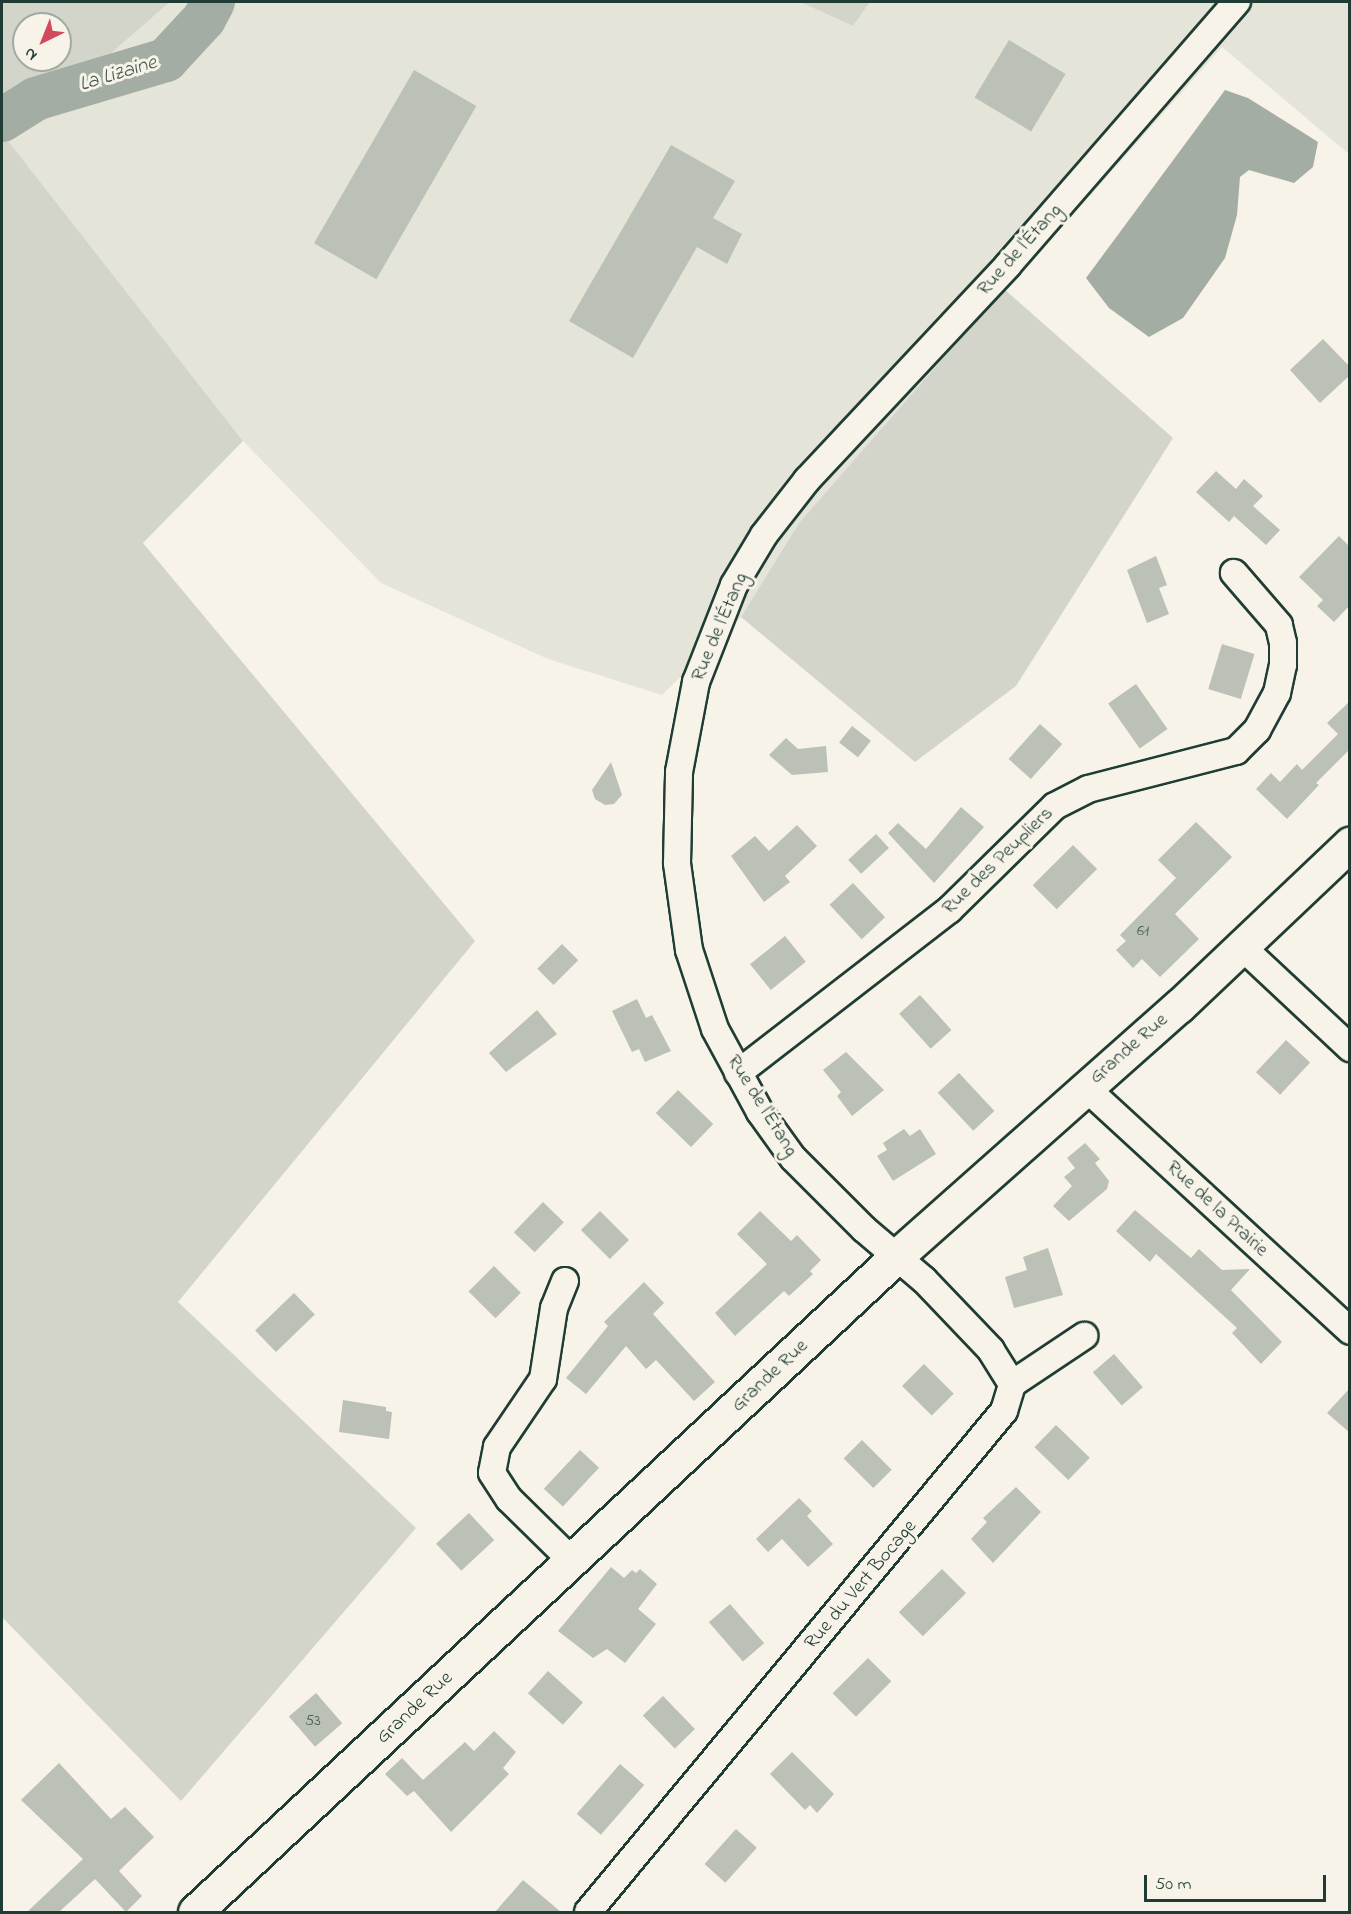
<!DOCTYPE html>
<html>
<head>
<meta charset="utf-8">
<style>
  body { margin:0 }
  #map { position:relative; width:1351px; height:1914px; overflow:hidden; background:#f7f3e8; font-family:"Indie Flower",sans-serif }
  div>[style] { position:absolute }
  .built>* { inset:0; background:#e5e4d9 }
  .green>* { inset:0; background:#d3d5ca }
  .water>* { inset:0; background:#a4ada3 }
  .river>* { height:44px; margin:-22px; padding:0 22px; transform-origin:22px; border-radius:22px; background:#a4ada3 }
  .building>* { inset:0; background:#bbc1b6; transform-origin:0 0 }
  .roads { filter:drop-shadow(2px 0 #1f3d34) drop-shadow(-2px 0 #1f3d34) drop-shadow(0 2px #1f3d34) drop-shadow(0 -2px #1f3d34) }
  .street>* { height:26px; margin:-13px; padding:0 13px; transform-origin:13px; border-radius:13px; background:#f7f3e8 }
  .secondary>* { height:33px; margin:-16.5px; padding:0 16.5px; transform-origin:16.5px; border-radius:16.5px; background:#f7f3e8 }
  span { translate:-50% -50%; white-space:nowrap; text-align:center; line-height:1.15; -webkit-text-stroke:6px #f7f3e8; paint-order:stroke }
  .number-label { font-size:16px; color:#465e54 }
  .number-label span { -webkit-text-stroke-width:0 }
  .street-label { font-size:20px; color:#1f3d34 }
  .water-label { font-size:21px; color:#405950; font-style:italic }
  .frame { position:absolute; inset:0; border:3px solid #1f3d34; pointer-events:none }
  .north { position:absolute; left:12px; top:12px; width:60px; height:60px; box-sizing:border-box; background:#f7f3e8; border:2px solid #a1aaa0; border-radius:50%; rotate:223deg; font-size:16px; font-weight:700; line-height:24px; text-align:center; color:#1f3d34 }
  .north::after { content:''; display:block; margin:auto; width:21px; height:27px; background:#d1495b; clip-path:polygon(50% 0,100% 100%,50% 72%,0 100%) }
  .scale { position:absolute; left:1144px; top:1875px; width:182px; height:27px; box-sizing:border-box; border:3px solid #1f3d34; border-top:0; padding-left:8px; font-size:18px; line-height:21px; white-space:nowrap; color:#1f3d34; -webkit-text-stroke:4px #f7f3e8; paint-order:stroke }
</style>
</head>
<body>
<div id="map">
  <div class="built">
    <div style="clip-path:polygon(170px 2px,800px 2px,853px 26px,870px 2px,1349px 2px,1349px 154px,1222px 47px,799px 523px,741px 617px,662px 695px,548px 659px,381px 583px,243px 441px,9px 142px)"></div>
  </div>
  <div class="green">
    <div style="clip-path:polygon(evenodd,2px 2px,170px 2px,9px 142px,243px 441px,143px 543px,475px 941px,178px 1302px,416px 1528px,181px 1801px,2px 1617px,2px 2px,24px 24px,60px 24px,60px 60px,24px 60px,24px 24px)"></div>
    <div style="clip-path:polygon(800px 2px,870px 2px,853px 26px)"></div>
    <div style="clip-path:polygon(1004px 289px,1173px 438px,1016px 686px,915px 762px,741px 617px,799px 523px)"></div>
  </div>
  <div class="water">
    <div style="clip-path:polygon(1225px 90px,1248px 98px,1318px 142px,1313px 167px,1294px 183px,1249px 170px,1240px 177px,1237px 215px,1225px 258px,1183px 318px,1149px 337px,1109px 308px,1086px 278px)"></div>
  </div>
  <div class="river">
    <div style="left:2px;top:120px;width:39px;rotate:-32deg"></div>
    <div style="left:35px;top:99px;width:137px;rotate:-16.6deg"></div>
    <div style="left:166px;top:60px;width:56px;rotate:-47.2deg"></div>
    <div style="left:204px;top:19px;width:19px;rotate:-62deg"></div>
  </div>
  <div class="building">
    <div style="left:1009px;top:40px;width:66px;height:67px;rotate:31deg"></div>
    <div style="left:414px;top:70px;width:72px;height:200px;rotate:30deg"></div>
    <div style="clip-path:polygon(671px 145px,735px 181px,713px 218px,742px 234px,727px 264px,697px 247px,633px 358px,569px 321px)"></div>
    <div style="clip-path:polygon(1323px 339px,1350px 367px,1350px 375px,1320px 403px,1290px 370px)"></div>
    <div style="clip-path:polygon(1216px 471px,1236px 489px,1244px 479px,1263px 496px,1253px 506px,1280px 530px,1266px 545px,1234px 516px,1229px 522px,1196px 492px)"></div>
    <div style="clip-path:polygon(1339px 536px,1350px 547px,1350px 605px,1334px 622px,1317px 606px,1323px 600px,1299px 577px)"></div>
    <div style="clip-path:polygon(1156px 556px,1167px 585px,1159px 588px,1169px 614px,1147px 623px,1127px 570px)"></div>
    <div style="left:1222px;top:644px;width:34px;height:47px;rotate:17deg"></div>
    <div style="left:1136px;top:684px;width:55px;height:34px;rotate:55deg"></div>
    <div style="clip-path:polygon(1350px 701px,1350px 749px,1316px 783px,1319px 785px,1287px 819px,1256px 789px,1271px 773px,1280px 782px,1297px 764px,1302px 770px,1338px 734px,1327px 723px)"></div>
    <div style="left:1040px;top:724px;width:30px;height:47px;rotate:42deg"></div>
    <div style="left:852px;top:726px;width:24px;height:21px;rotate:38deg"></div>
    <div style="clip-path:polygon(786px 738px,798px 749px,826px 746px,828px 772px,792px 775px,769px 755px)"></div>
    <div style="clip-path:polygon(611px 762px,622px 795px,614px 804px,605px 805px,595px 799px,592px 790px)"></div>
    <div style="clip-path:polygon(961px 807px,984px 827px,934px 883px,888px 833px,898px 823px,926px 849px)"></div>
    <div style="clip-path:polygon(1196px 822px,1232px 857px,1175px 914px,1199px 939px,1160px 977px,1142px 959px,1133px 968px,1116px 950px,1126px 941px,1120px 935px,1176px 878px,1158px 860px)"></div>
    <div style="clip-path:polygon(797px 825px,817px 846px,785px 876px,790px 882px,764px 902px,731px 856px,755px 836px,769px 851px)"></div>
    <div style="left:876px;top:834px;width:19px;height:38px;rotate:47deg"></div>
    <div style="left:1073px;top:845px;width:34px;height:57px;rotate:45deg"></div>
    <div style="left:853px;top:883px;width:47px;height:32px;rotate:47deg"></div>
    <div style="left:785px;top:936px;width:33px;height:45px;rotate:51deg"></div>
    <div style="left:562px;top:944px;width:23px;height:35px;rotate:45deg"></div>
    <div style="left:920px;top:995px;width:47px;height:28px;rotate:48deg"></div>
    <div style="clip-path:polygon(637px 999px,646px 1018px,652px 1015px,671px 1051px,645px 1062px,639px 1049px,632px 1052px,612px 1011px)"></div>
    <div style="clip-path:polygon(537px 1010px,557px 1034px,506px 1072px,489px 1053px)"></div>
    <div style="left:1286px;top:1040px;width:33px;height:44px;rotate:43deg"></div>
    <div style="clip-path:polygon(846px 1052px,884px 1090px,852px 1116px,837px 1096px,841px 1092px,823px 1070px)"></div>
    <div style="left:959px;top:1073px;width:52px;height:29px;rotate:47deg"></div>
    <div style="left:678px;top:1090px;width:49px;height:32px;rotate:44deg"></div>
    <div style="clip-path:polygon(904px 1129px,910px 1136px,920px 1129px,936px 1154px,893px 1181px,877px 1156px,887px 1150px,883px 1143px)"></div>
    <div style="clip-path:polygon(1085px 1143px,1100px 1159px,1095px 1163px,1109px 1181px,1107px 1189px,1069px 1221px,1053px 1206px,1072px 1186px,1064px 1177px,1075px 1168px,1067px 1158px)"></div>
    <div style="left:543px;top:1202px;width:29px;height:42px;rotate:44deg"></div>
    <div style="clip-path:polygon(1135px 1210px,1191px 1258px,1199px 1249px,1222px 1270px,1250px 1269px,1231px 1290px,1282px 1342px,1261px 1364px,1232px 1333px,1237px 1328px,1156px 1254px,1150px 1262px,1116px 1231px)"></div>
    <div style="left:600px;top:1211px;width:41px;height:27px;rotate:45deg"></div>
    <div style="clip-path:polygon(760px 1211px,791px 1241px,797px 1235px,821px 1260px,810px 1271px,813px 1274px,789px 1296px,784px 1291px,735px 1336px,715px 1313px,767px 1264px,737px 1234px)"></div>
    <div style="clip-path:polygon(1048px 1248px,1063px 1295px,1014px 1308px,1005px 1277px,1027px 1270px,1023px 1257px)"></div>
    <div style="left:494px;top:1266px;width:38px;height:36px;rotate:45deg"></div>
    <div style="clip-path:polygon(644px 1282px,664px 1303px,653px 1314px,715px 1382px,694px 1401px,656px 1360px,646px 1369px,626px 1346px,586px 1394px,566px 1378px,608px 1326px,604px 1322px)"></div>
    <div style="left:294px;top:1293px;width:30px;height:54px;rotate:46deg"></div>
    <div style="left:1114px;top:1354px;width:44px;height:28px;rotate:49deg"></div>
    <div style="left:924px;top:1364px;width:42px;height:31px;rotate:45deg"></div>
    <div style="clip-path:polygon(1350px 1388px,1350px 1433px,1327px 1413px)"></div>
    <div style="clip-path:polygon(343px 1400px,386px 1407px,386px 1411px,392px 1412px,389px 1439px,339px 1432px)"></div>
    <div style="left:1056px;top:1425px;width:47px;height:31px;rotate:44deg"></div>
    <div style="left:862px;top:1440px;width:42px;height:26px;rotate:45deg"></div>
    <div style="left:580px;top:1450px;width:26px;height:53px;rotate:43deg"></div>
    <div style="clip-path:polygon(1016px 1487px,1041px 1512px,993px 1563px,971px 1539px,987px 1522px,983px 1518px)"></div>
    <div style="clip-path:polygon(799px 1498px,812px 1511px,807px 1516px,833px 1544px,808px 1567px,782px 1539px,768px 1552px,756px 1539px)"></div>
    <div style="left:469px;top:1513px;width:37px;height:45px;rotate:47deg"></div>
    <div style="clip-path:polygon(611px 1567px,624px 1578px,632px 1570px,636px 1573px,640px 1569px,657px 1584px,638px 1609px,656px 1624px,625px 1663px,607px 1649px,593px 1658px,558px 1631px)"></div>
    <div style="left:942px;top:1569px;width:34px;height:61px;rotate:45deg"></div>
    <div style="left:730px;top:1604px;width:52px;height:28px;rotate:49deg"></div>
    <div style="left:868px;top:1658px;width:33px;height:50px;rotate:45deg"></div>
    <div style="left:548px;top:1671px;width:47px;height:30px;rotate:42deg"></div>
    <div style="left:316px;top:1693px;width:40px;height:36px;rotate:49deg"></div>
    <div style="left:663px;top:1696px;width:46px;height:28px;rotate:46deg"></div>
    <div style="clip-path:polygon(494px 1731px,516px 1752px,503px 1768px,509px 1774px,451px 1832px,414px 1791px,407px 1796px,385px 1774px,402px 1758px,423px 1780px,465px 1742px,474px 1751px)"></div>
    <div style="clip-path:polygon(792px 1752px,834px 1794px,817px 1813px,810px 1805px,805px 1810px,770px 1774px)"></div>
    <div style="clip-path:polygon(59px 1763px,111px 1819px,125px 1807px,154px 1837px,119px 1871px,142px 1896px,126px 1912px,95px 1879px,59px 1912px,27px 1912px,83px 1859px,21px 1800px)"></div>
    <div style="left:620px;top:1764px;width:32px;height:66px;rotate:41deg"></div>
    <div style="left:736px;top:1829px;width:28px;height:47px;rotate:42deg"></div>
    <div style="clip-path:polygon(523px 1880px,561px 1912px,495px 1912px)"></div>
  </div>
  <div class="roads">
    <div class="street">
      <div style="left:1240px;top:945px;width:151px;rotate:43.1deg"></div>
      <div style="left:738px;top:1073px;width:267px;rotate:-37.7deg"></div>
      <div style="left:949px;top:910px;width:148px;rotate:-44.5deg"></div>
      <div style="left:1055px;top:806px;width:37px;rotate:-27deg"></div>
      <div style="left:1088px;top:789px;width:153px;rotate:-14.4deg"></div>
      <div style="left:1236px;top:751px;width:30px;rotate:-45deg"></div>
      <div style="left:1257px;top:730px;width:42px;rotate:-61.6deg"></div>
      <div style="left:1277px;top:693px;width:29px;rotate:-78deg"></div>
      <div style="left:1283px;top:665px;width:22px;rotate:-90deg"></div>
      <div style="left:1283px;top:643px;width:18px;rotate:-103deg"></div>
      <div style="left:1279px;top:625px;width:69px;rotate:-130.9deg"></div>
      <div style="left:1085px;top:1087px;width:360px;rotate:42.6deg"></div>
      <div style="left:565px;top:1281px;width:29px;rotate:112deg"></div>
      <div style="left:554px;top:1308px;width:72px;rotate:98.8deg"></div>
      <div style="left:543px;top:1379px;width:82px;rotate:124.1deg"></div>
      <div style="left:497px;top:1447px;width:26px;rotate:101deg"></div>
      <div style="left:492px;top:1473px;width:31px;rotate:57deg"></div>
      <div style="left:509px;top:1499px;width:87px;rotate:44.5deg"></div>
      <div style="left:1012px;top:1384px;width:87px;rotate:-33.7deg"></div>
      <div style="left:588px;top:1912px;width:651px;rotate:-50.3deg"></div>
      <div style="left:1004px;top:1411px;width:28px;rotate:-73deg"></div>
      <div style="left:1012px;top:1384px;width:40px;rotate:-122deg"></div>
      <div style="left:991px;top:1350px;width:97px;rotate:-133.7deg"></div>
      <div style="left:924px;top:1280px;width:79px;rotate:-139.6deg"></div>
      <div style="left:864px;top:1229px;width:100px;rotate:-135deg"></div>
      <div style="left:793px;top:1158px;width:57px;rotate:-125.7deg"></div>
      <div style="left:760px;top:1112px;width:94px;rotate:-118.5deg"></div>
      <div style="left:715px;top:1029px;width:83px;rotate:-108.2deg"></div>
      <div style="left:689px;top:950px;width:88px;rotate:-97.9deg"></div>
      <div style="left:677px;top:863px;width:91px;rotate:-88.7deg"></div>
      <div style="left:679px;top:772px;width:92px;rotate:-79.3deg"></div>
      <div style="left:696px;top:682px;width:104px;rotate:-68.6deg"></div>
      <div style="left:734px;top:585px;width:58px;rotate:-59deg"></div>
      <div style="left:764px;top:535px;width:70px;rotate:-52deg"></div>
      <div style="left:807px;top:480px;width:294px;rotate:-46.9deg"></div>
      <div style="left:1008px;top:265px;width:349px;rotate:-49deg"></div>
    </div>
    <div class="secondary">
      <div style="left:195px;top:1912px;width:961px;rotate:-43.06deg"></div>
      <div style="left:897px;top:1256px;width:377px;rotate:-41.6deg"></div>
      <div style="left:1179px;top:1006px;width:236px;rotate:-43.5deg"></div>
    </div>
  </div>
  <div class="number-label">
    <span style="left:1143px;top:931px">61</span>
    <span style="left:313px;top:1721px">53</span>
  </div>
  <div class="street-label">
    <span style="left:1020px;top:250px;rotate:-48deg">Rue de l'Étang</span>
    <span style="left:720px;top:627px;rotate:-67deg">Rue de l'Étang</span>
    <span style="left:998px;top:861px;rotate:-44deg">Rue des Peupliers</span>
    <span style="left:1129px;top:1049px;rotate:-41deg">Grande Rue</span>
    <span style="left:762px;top:1106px;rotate:58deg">Rue de l'Étang</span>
    <span style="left:1217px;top:1209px;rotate:43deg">Rue de la Prairie</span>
    <span style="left:770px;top:1376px;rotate:-43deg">Grande Rue</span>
    <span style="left:861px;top:1585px;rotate:-50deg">Rue du Vert Bocage</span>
    <span style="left:415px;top:1708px;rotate:-43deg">Grande Rue</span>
  </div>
  <div class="water-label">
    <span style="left:118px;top:74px;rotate:-17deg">La Lizaine</span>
  </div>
  <div class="frame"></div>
  <div class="north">N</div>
  <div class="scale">50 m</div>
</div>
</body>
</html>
